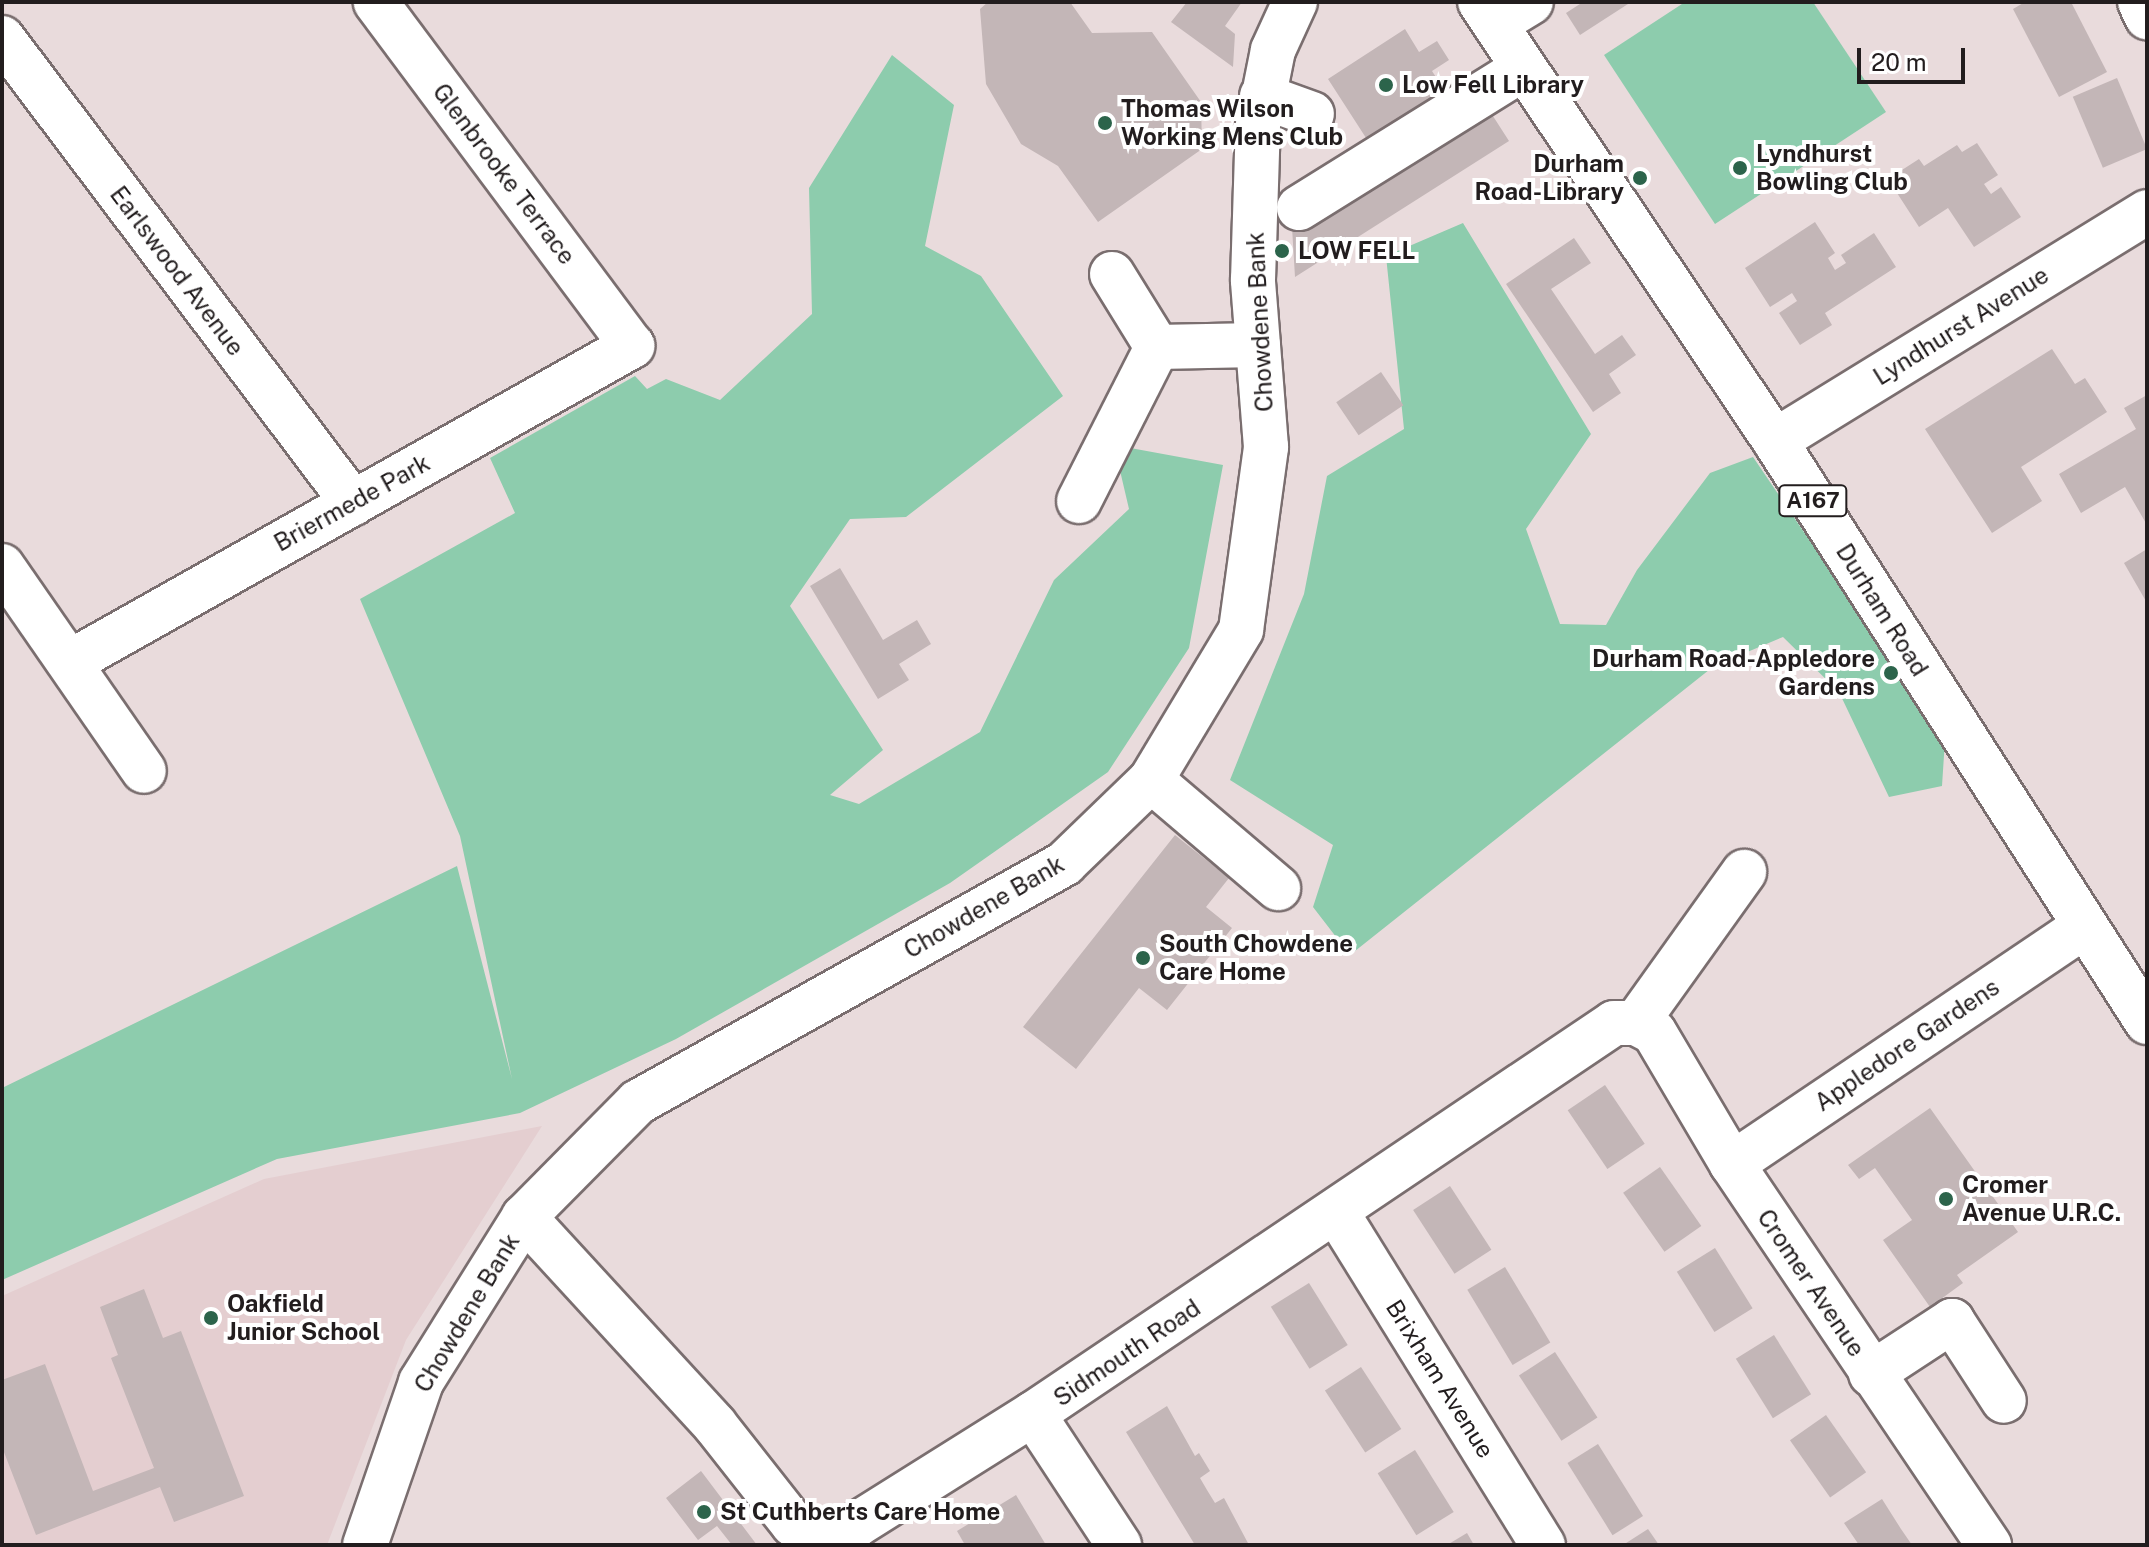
<!DOCTYPE html>
<html>
<head>
<meta charset="utf-8">
<style>
  body { margin:0 }
  #map { position:relative; width:2149px; height:1547px; overflow:hidden; background:#e9dbdc; font-family:"Public Sans",sans-serif }
  div>[style] { position:absolute }
  .built>* { inset:0; background:#e4ced0 }
  .green>* { inset:0; background:#8dccad }
  .building>* { inset:0; background:#c3b6b7; transform-origin:0 0 }
  .roads { filter:drop-shadow(2px 0 #7a6e6f) drop-shadow(-2px 0 #7a6e6f) drop-shadow(0 2px #7a6e6f) drop-shadow(0 -2px #7a6e6f) }
  .minor>* { height:44px; margin:-22px; padding:0 22px; transform-origin:22px; border-radius:22px; background:#fff }
  .major>* { height:44px; margin:-22px; padding:0 22px; transform-origin:22px; border-radius:22px; background:#fff }
  .dots>* { width:22px; height:22px; translate:-50% -50%; box-sizing:border-box; border:4px solid #fff; border-radius:50% }
  span { translate:-50% -50%; white-space:nowrap; text-align:center; line-height:1.15; -webkit-text-stroke:8px #fff; paint-order:stroke }
  .shield-label span { padding:2px 6px; background:#fff; border:2px solid; border-radius:6px; -webkit-text-stroke-width:0 }
  .shield-label { font-size:22px; color:#221d1e; font-weight:700 }
  .poi-label { font-size:24px; color:#221d1e; font-weight:700 }
  .left { translate:0 -50%; text-align:left }
  .right { translate:-100% -50%; text-align:right }
  .street-label { font-size:24px; color:#221d1e }
  .frame { position:absolute; inset:0; border:4px solid #221d1e; pointer-events:none }
  .scale { position:absolute; left:1857px; top:48px; width:108px; height:36px; box-sizing:border-box; border:4px solid #221d1e; border-top:0; padding-left:10px; font-size:24px; line-height:28px; white-space:nowrap; color:#221d1e; -webkit-text-stroke:6px #fff; paint-order:stroke }
</style>
</head>
<body>
<div id="map">
  <div class="built">
    <div style="clip-path:polygon(542px 1126px,406px 1340px,327px 1545px,2px 1545px,2px 1296px,264px 1179px)"></div>
  </div>
  <div class="green">
    <div style="clip-path:polygon(1685px 2px,1813px 2px,1886px 112px,1715px 224px,1604px 55px)"></div>
    <div style="clip-path:polygon(892px 55px,954px 105px,925px 246px,981px 276px,1063px 396px,906px 517px,850px 519px,790px 606px,883px 750px,830px 795px,859px 804px,980px 732px,1054px 580px,1129px 509px,1114px 445px,1223px 465px,1189px 648px,1108px 772px,950px 883px,676px 1039px,520px 1113px,277px 1159px,2px 1280px,2px 1088px,457px 866px,512px 1079px,460px 836px,360px 599px,515px 513px,490px 458px,635px 376px,647px 389px,666px 379px,720px 400px,812px 314px,809px 188px)"></div>
    <div style="clip-path:polygon(1463px 223px,1591px 434px,1526px 529px,1560px 624px,1606px 625px,1637px 570px,1710px 473px,1753px 457px,1945px 740px,1942px 786px,1889px 797px,1839px 692px,1783px 637px,1714px 666px,1350px 955px,1313px 907px,1333px 845px,1230px 780px,1304px 594px,1327px 476px,1404px 429px,1386px 256px)"></div>
  </div>
  <div class="building">
    <div style="clip-path:polygon(988px 2px,1070px 2px,1092px 33px,1152px 32px,1201px 102px,1202px 149px,1098px 222px,1058px 166px,1021px 144px,986px 84px,980px 9px)"></div>
    <div style="clip-path:polygon(1187px 2px,1242px 2px,1225px 26px,1235px 34px,1233px 67px,1171px 22px)"></div>
    <div style="clip-path:polygon(1583px 2px,1627px 2px,1628px 4px,1580px 35px,1566px 13px)"></div>
    <div style="clip-path:polygon(2025px 2px,2071px 2px,2107px 72px,2059px 97px,2013px 9px)"></div>
    <div style="clip-path:polygon(1405px 29px,1419px 52px,1437px 41px,1449px 60px,1432px 71px,1445px 91px,1368px 141px,1328px 79px)"></div>
    <div style="left:2117px;top:78px;width:77px;height:48px;rotate:67deg"></div>
    <div style="clip-path:polygon(1491px 113px,1509px 141px,1295px 277px,1292px 227px,1313px 214px,1318px 222px)"></div>
    <div style="clip-path:polygon(1977px 143px,1998px 175px,1984px 184px,1991px 194px,2001px 187px,2021px 217px,1974px 247px,1948px 208px,1919px 227px,1888px 179px,1919px 159px,1924px 166px,1957px 145px,1962px 152px)"></div>
    <div style="clip-path:polygon(1815px 222px,1835px 253px,1828px 258px,1835px 270px,1846px 263px,1841px 255px,1874px 233px,1896px 267px,1825px 313px,1832px 325px,1800px 345px,1779px 313px,1797px 301px,1792px 293px,1770px 307px,1745px 268px)"></div>
    <div style="clip-path:polygon(1574px 238px,1591px 263px,1551px 289px,1595px 354px,1622px 335px,1636px 355px,1609px 374px,1621px 393px,1593px 412px,1506px 284px)"></div>
    <div style="clip-path:polygon(2052px 349px,2075px 384px,2085px 378px,2107px 412px,2021px 467px,2042px 501px,1992px 533px,1925px 429px)"></div>
    <div style="left:1381px;top:372px;width:40px;height:54px;rotate:56deg"></div>
    <div style="clip-path:polygon(2147px 395px,2147px 525px,2125px 487px,2081px 513px,2059px 474px,2136px 429px,2124px 408px)"></div>
    <div style="clip-path:polygon(2147px 549px,2147px 603px,2124px 563px)"></div>
    <div style="clip-path:polygon(840px 568px,883px 640px,917px 620px,931px 644px,899px 664px,909px 680px,878px 699px,810px 586px)"></div>
    <div style="clip-path:polygon(1175px 835px,1229px 878px,1206px 907px,1232px 928px,1167px 1010px,1139px 988px,1076px 1069px,1023px 1027px)"></div>
    <div style="left:1605px;top:1085px;width:71px;height:45px;rotate:56deg"></div>
    <div style="clip-path:polygon(1930px 1108px,2018px 1232px,1957px 1275px,1963px 1283px,1930px 1307px,1883px 1240px,1912px 1220px,1875px 1168px,1859px 1179px,1848px 1165px)"></div>
    <div style="left:1660px;top:1167px;width:72px;height:45px;rotate:55deg"></div>
    <div style="left:1450px;top:1186px;width:76px;height:44px;rotate:57deg"></div>
    <div style="left:1715px;top:1248px;width:71px;height:45px;rotate:58deg"></div>
    <div style="left:1505px;top:1267px;width:88px;height:44px;rotate:59deg"></div>
    <div style="left:1309px;top:1283px;width:73px;height:45px;rotate:58deg"></div>
    <div style="clip-path:polygon(144px 1289px,163px 1338px,181px 1331px,244px 1496px,174px 1522px,160px 1487px,36px 1535px,2px 1447px,2px 1380px,45px 1364px,93px 1491px,154px 1468px,111px 1358px,118px 1355px,100px 1307px)"></div>
    <div style="left:1774px;top:1335px;width:70px;height:45px;rotate:58deg"></div>
    <div style="left:1555px;top:1352px;width:78px;height:43px;rotate:57deg"></div>
    <div style="left:1361px;top:1367px;width:74px;height:43px;rotate:57deg"></div>
    <div style="clip-path:polygon(1167px 1406px,1195px 1456px,1199px 1453px,1210px 1471px,1200px 1478px,1207px 1490px,1215px 1503px,1224px 1498px,1249px 1545px,1195px 1545px,1126px 1432px)"></div>
    <div style="left:1826px;top:1415px;width:70px;height:44px;rotate:55deg"></div>
    <div style="left:1598px;top:1444px;width:85px;height:36px;rotate:58deg"></div>
    <div style="left:1415px;top:1450px;width:73px;height:44px;rotate:58deg"></div>
    <div style="clip-path:polygon(701px 1471px,757px 1545px,732px 1545px,717px 1526px,698px 1540px,666px 1498px)"></div>
    <div style="clip-path:polygon(1016px 1495px,1046px 1545px,965px 1545px,957px 1531px)"></div>
    <div style="clip-path:polygon(1882px 1499px,1901px 1529px,1912px 1545px,1859px 1545px,1844px 1523px)"></div>
    <div style="clip-path:polygon(1648px 1529px,1659px 1545px,1623px 1545px)"></div>
    <div style="clip-path:polygon(1467px 1533px,1474px 1545px,1447px 1545px)"></div>
  </div>
  <div class="roads">
    <div class="minor">
      <div style="left:2140px;top:2px;width:17px;rotate:65deg"></div>
      <div style="left:1495px;top:24px;width:42px;rotate:-31.4deg"></div>
      <div style="left:2px;top:38px;width:583px;rotate:52.95deg"></div>
      <div style="left:1262px;top:96px;width:53px;rotate:19.8deg"></div>
      <div style="left:1299px;top:208px;width:265px;rotate:-31.9deg"></div>
      <div style="left:1112px;top:274px;width:86px;rotate:58.3deg"></div>
      <div style="left:1157px;top:347px;width:101px;rotate:-1.1deg"></div>
      <div style="left:1775px;top:441px;width:437px;rotate:-31.6deg"></div>
      <div style="left:1079px;top:501px;width:173px;rotate:-63.1deg"></div>
      <div style="left:2px;top:566px;width:249px;rotate:55.3deg"></div>
      <div style="left:72px;top:661px;width:643px;rotate:-29.36deg"></div>
      <div style="left:632px;top:346px;width:429px;rotate:-126.7deg"></div>
      <div style="left:1151px;top:780px;width:167px;rotate:40.4deg"></div>
      <div style="left:1636px;top:1023px;width:20px;rotate:27deg"></div>
      <div style="left:1654px;top:1032px;width:153px;rotate:59.4deg"></div>
      <div style="left:1732px;top:1164px;width:460px;rotate:56deg"></div>
      <div style="left:1732px;top:1164px;width:424px;rotate:-34deg"></div>
      <div style="left:1337px;top:1213px;width:391px;rotate:58.2deg"></div>
      <div style="left:524px;top:1217px;width:282px;rotate:47.4deg"></div>
      <div style="left:715px;top:1425px;width:126px;rotate:51.8deg"></div>
      <div style="left:793px;top:1524px;width:33px;rotate:20deg"></div>
      <div style="left:824px;top:1535px;width:34px;rotate:-17deg"></div>
      <div style="left:856px;top:1525px;width:209px;rotate:-32.1deg"></div>
      <div style="left:1033px;top:1414px;width:700px;rotate:-33.94deg"></div>
      <div style="left:1614px;top:1023px;width:22px"></div>
      <div style="left:1636px;top:1023px;width:186px;rotate:-54.4deg"></div>
      <div style="left:1871px;top:1374px;width:97px;rotate:-33.2deg"></div>
      <div style="left:1952px;top:1321px;width:95px;rotate:57deg"></div>
      <div style="left:1033px;top:1414px;width:157px;rotate:56.7deg"></div>
      <div style="left:365px;top:1545px;width:172px;rotate:-71deg"></div>
      <div style="left:421px;top:1382px;width:195px;rotate:-58deg"></div>
      <div style="left:524px;top:1217px;width:162px;rotate:-45.3deg"></div>
      <div style="left:638px;top:1102px;width:489px;rotate:-29.2deg"></div>
      <div style="left:1065px;top:863px;width:120px;rotate:-44deg"></div>
      <div style="left:1151px;top:780px;width:175px;rotate:-59deg"></div>
      <div style="left:1241px;top:630px;width:185px;rotate:-82.2deg"></div>
      <div style="left:1266px;top:447px;width:168px;rotate:-94.5deg"></div>
      <div style="left:1253px;top:280px;width:155px;rotate:-88.2deg"></div>
      <div style="left:1258px;top:125px;width:76px;rotate:-78.7deg"></div>
      <div style="left:1273px;top:50px;width:53px;rotate:-65.4deg"></div>
    </div>
    <div class="major">
      <div style="left:1480px;top:2px;width:529px;rotate:56.1deg"></div>
      <div style="left:1775px;top:441px;width:690px;rotate:57.37deg"></div>
    </div>
  </div>
  <div class="dots">
    <div style="left:1386px;top:85px;background:#2c644b"></div>
    <div style="left:1105px;top:123px;background:#2c644b"></div>
    <div style="left:1740px;top:168px;background:#2c644b"></div>
    <div style="left:1640px;top:178px;background:#2c644b"></div>
    <div style="left:1282px;top:251px;background:#2c644b"></div>
    <div style="left:1891px;top:673px;background:#2c644b"></div>
    <div style="left:1143px;top:958px;background:#2c644b"></div>
    <div style="left:1946px;top:1199px;background:#2c644b"></div>
    <div style="left:211px;top:1318px;background:#2c644b"></div>
    <div style="left:704px;top:1512px;background:#2c644b"></div>
  </div>
  <div class="shield-label">
    <span style="left:1813px;top:501px">A167</span>
  </div>
  <div class="poi-label">
    <span class="left" style="left:1402px;top:85px">Low Fell Library</span>
    <span class="left" style="left:1121px;top:123px">Thomas Wilson<br>Working Mens Club</span>
    <span class="left" style="left:1756px;top:168px">Lyndhurst<br>Bowling Club</span>
    <span class="right" style="left:1624px;top:178px">Durham<br>Road-Library</span>
    <span class="left" style="left:1298px;top:251px">LOW FELL</span>
    <span class="right" style="left:1875px;top:673px">Durham Road-Appledore<br>Gardens</span>
    <span class="left" style="left:1159px;top:958px">South Chowdene<br>Care Home</span>
    <span class="left" style="left:1962px;top:1199px">Cromer<br>Avenue U.R.C.</span>
    <span class="left" style="left:227px;top:1318px">Oakfield<br>Junior School</span>
    <span class="left" style="left:720px;top:1512px">St Cuthberts Care Home</span>
  </div>
  <div class="street-label">
    <span style="left:504px;top:174px;rotate:53deg">Glenbrooke Terrace</span>
    <span style="left:177px;top:271px;rotate:53deg">Earlswood Avenue</span>
    <span style="left:1260px;top:322px;rotate:-93deg">Chowdene Bank</span>
    <span style="left:1961px;top:326px;rotate:-32deg">Lyndhurst Avenue</span>
    <span style="left:352px;top:503px;rotate:-29deg">Briermede Park</span>
    <span style="left:1882px;top:610px;rotate:58deg">Durham Road</span>
    <span style="left:984px;top:907px;rotate:-30deg">Chowdene Bank</span>
    <span style="left:1907px;top:1045px;rotate:-34deg">Appledore Gardens</span>
    <span style="left:1811px;top:1283px;rotate:56deg">Cromer Avenue</span>
    <span style="left:467px;top:1313px;rotate:-59deg">Chowdene Bank</span>
    <span style="left:1127px;top:1353px;rotate:-34deg">Sidmouth Road</span>
    <span style="left:1440px;top:1379px;rotate:58deg">Brixham Avenue</span>
  </div>
  <div class="frame"></div>
  <div class="scale">20 m</div>
</div>
</body>
</html>
